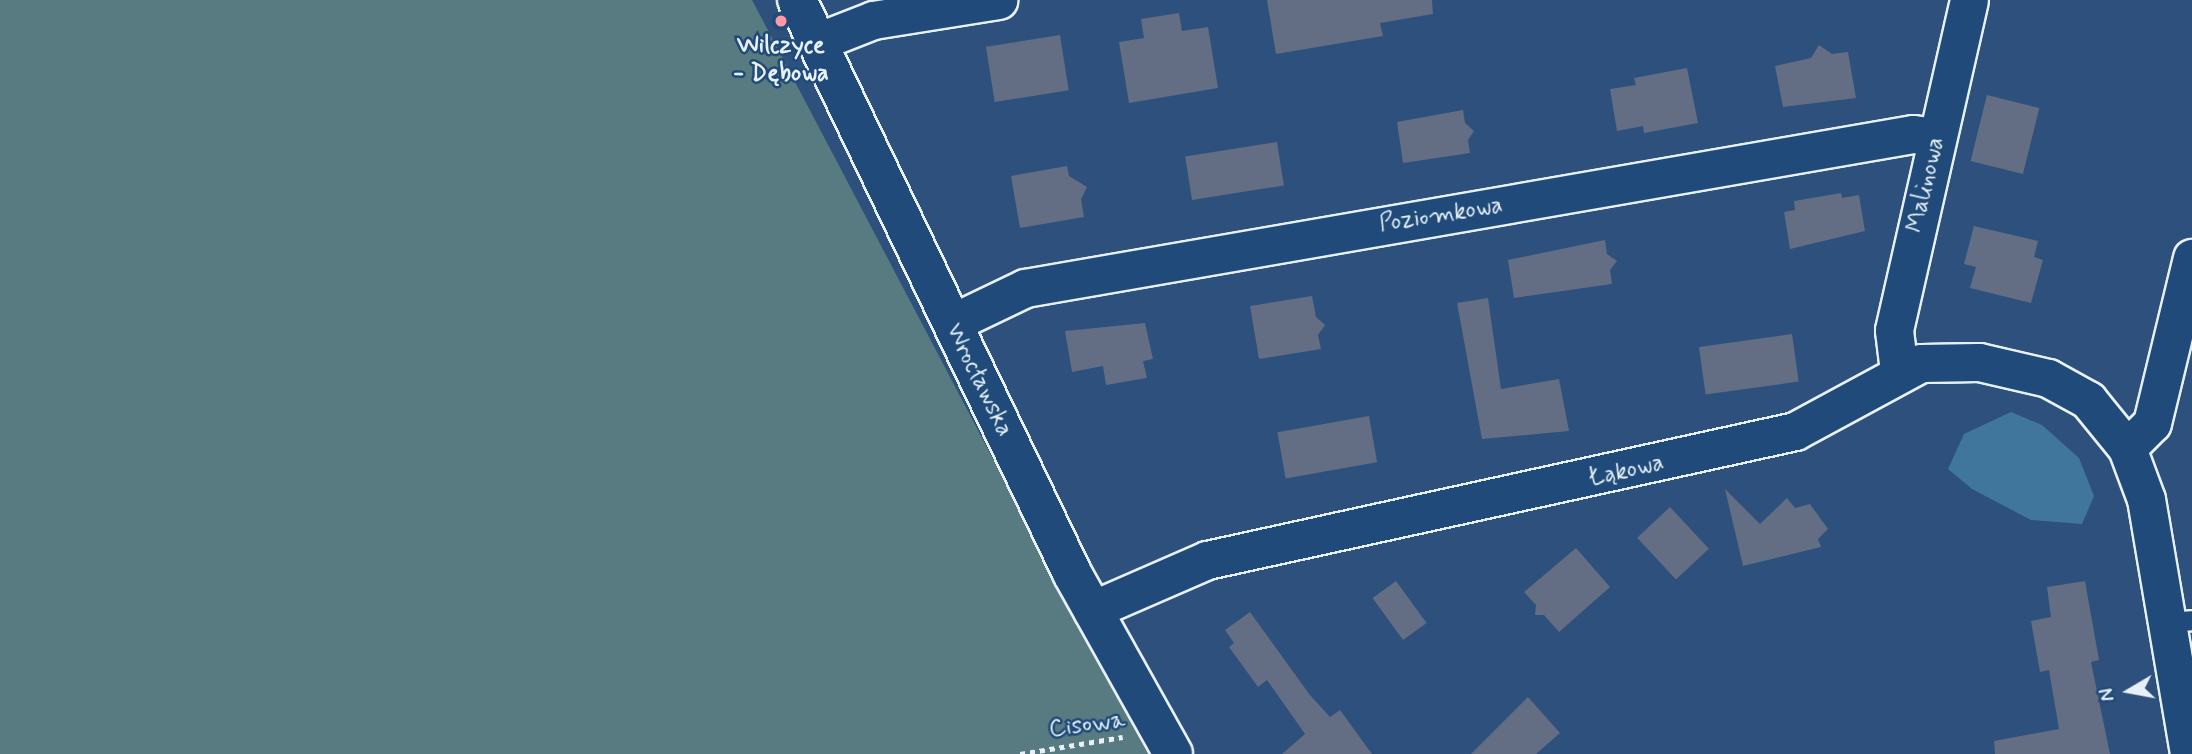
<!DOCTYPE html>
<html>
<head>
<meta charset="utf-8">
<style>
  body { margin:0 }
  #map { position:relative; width:2192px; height:754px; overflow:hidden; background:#2d517c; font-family:Mynerve,sans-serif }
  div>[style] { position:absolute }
  .green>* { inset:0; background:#577b80 }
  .water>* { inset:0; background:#40769c }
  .building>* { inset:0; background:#636d83; transform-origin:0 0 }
  .path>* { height:4.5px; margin-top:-2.25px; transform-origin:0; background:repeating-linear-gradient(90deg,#e8f1f8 0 5px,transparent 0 10px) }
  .roads { filter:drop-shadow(2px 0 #e8f1f8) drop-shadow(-2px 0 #e8f1f8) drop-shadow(0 2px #e8f1f8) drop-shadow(0 -2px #e8f1f8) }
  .service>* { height:19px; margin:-9.5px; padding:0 9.5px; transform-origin:9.5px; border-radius:9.5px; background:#1f4a7a }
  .minor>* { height:37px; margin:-18.5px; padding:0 18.5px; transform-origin:18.5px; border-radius:18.5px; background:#1f4a7a }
  .tertiary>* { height:38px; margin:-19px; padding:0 19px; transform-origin:19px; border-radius:19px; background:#1f4a7a }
  .dots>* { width:19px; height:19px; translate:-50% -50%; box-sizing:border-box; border:4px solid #1f4a7a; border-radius:50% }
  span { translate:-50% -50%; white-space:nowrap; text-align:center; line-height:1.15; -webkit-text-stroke:5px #1f4a7a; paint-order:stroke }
  .poi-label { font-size:24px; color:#e8f1f8; font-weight:700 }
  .street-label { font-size:24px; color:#e8f1f8 }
  .north { position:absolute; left:2094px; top:656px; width:70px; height:70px; -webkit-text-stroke:5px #1f4a7a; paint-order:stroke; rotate:260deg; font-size:19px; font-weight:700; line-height:28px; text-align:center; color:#e8f1f8 }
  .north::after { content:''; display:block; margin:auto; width:24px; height:32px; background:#e8f1f8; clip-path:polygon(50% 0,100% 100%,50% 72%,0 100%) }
</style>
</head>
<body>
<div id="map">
  <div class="green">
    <div style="clip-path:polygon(0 0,752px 0,1148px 754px,0 754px)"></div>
  </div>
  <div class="water">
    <div style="clip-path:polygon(2011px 412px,2042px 425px,2079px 458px,2094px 496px,2082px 524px,2031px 520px,1972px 489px,1948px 469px,1964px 434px)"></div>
  </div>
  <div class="building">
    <div style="clip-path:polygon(1267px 0,1432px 0,1433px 14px,1380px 23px,1383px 36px,1276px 54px)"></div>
    <div style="clip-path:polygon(1179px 13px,1182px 31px,1208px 27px,1218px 88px,1129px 103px,1119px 42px,1144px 38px,1141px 19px)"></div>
    <div style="left:1060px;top:35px;width:56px;height:75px;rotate:81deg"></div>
    <div style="clip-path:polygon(1819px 45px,1832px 54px,1848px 52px,1856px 98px,1783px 107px,1775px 66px,1811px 58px)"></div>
    <div style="clip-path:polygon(1687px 68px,1698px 123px,1644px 133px,1643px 126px,1617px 131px,1610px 89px,1636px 85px,1634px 78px)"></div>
    <div style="left:1987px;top:95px;width:54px;height:68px;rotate:14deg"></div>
    <div style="clip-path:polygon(1463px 110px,1465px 123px,1474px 131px,1468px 140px,1470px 153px,1403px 163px,1397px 122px)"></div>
    <div style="left:1277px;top:142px;width:44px;height:93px;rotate:81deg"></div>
    <div style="clip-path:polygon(1067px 166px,1069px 176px,1087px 187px,1081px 199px,1084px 217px,1020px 228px,1011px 176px)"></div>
    <div style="clip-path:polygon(1841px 193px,1842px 198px,1859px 195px,1865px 231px,1790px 249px,1784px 212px,1795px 210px,1794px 201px)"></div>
    <div style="clip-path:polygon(1974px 226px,2038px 241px,2034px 257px,2043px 260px,2031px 303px,1970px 288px,1976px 267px,1964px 264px)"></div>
    <div style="clip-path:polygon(1605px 240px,1607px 254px,1617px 261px,1610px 270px,1612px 284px,1514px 298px,1508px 260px)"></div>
    <div style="clip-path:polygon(1312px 296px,1316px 317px,1325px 325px,1318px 335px,1321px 349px,1259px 359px,1250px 306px)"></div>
    <div style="clip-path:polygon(1488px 298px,1501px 389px,1559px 379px,1569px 431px,1482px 439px,1457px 303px)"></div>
    <div style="clip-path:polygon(1145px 323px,1153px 359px,1143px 361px,1147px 378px,1106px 385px,1103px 366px,1072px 372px,1065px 331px)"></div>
    <div style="left:1792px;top:334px;width:48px;height:94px;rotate:82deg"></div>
    <div style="left:1369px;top:416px;width:47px;height:93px;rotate:80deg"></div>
    <div style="clip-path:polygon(1725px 489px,1760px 524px,1787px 498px,1795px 508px,1810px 504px,1828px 529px,1818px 539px,1821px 547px,1743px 566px)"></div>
    <div style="left:1670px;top:507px;width:57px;height:45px;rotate:47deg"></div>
    <div style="clip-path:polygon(1576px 548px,1610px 587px,1559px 632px,1544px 615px,1535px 615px,1536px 605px,1524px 592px)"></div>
    <div style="left:1396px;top:581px;width:52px;height:29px;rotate:54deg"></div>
    <div style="clip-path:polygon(2085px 581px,2099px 660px,2091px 662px,2110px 754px,1995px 754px,1994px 741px,2059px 729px,2049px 670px,2040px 672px,2031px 621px,2051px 617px,2047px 587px)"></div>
    <div style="clip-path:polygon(1250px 612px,1310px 695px,1330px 717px,1340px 710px,1372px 754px,1282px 754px,1305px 734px,1267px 680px,1258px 687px,1229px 647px,1234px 643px,1225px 630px)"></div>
    <div style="clip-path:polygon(1528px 697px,1560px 733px,1536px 754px,1471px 754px)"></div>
  </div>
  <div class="path">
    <div style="left:1020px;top:754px;width:104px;rotate:-9.4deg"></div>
  </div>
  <div class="roads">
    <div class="service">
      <div style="left:2166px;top:622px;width:26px;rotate:-4deg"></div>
    </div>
    <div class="minor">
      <div style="left:817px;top:42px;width:60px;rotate:-21.4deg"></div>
      <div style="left:873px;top:20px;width:127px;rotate:-9.1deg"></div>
      <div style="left:952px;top:323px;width:81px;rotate:-25.6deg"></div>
      <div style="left:1025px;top:288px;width:901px;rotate:-9.84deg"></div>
      <div style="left:1913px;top:134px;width:24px;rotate:7deg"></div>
      <div style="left:1899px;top:371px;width:41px;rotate:-97deg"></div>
      <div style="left:1894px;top:330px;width:338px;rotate:-77.2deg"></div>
      <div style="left:2127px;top:448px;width:35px;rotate:-45deg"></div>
      <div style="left:2152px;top:423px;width:170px;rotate:-76.4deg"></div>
      <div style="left:1092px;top:610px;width:125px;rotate:-23.5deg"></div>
      <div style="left:1207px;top:560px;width:602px;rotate:-12.37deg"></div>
      <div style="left:1795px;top:431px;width:143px;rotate:-28.4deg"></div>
      <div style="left:1921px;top:363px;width:58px;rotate:-1deg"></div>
      <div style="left:1979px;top:362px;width:71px;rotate:13.1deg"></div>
      <div style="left:2048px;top:378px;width:46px;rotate:28.8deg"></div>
      <div style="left:2088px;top:400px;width:62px;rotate:50.9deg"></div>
      <div style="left:2127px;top:448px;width:54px;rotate:69.6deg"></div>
      <div style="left:2146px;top:499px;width:259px;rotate:80.4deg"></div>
    </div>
    <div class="tertiary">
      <div style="left:797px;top:0;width:636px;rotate:64.36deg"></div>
      <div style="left:1072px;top:573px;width:207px;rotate:60.8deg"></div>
    </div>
  </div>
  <div class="dots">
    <div style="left:781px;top:21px;background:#ff9aa2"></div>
  </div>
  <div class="poi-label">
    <span style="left:781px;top:60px">Wilczyce<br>- Dębowa</span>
  </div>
  <div class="street-label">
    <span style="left:1926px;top:185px;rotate:-77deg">Malinowa</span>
    <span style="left:1441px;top:215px;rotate:-9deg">Poziomkowa</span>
    <span style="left:979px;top:380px;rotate:64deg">Wrocławska</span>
    <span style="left:1626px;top:471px;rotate:-13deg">Łąkowa</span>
    <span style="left:1087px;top:725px;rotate:-8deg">Cisowa</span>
  </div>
  <div class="north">N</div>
</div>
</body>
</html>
